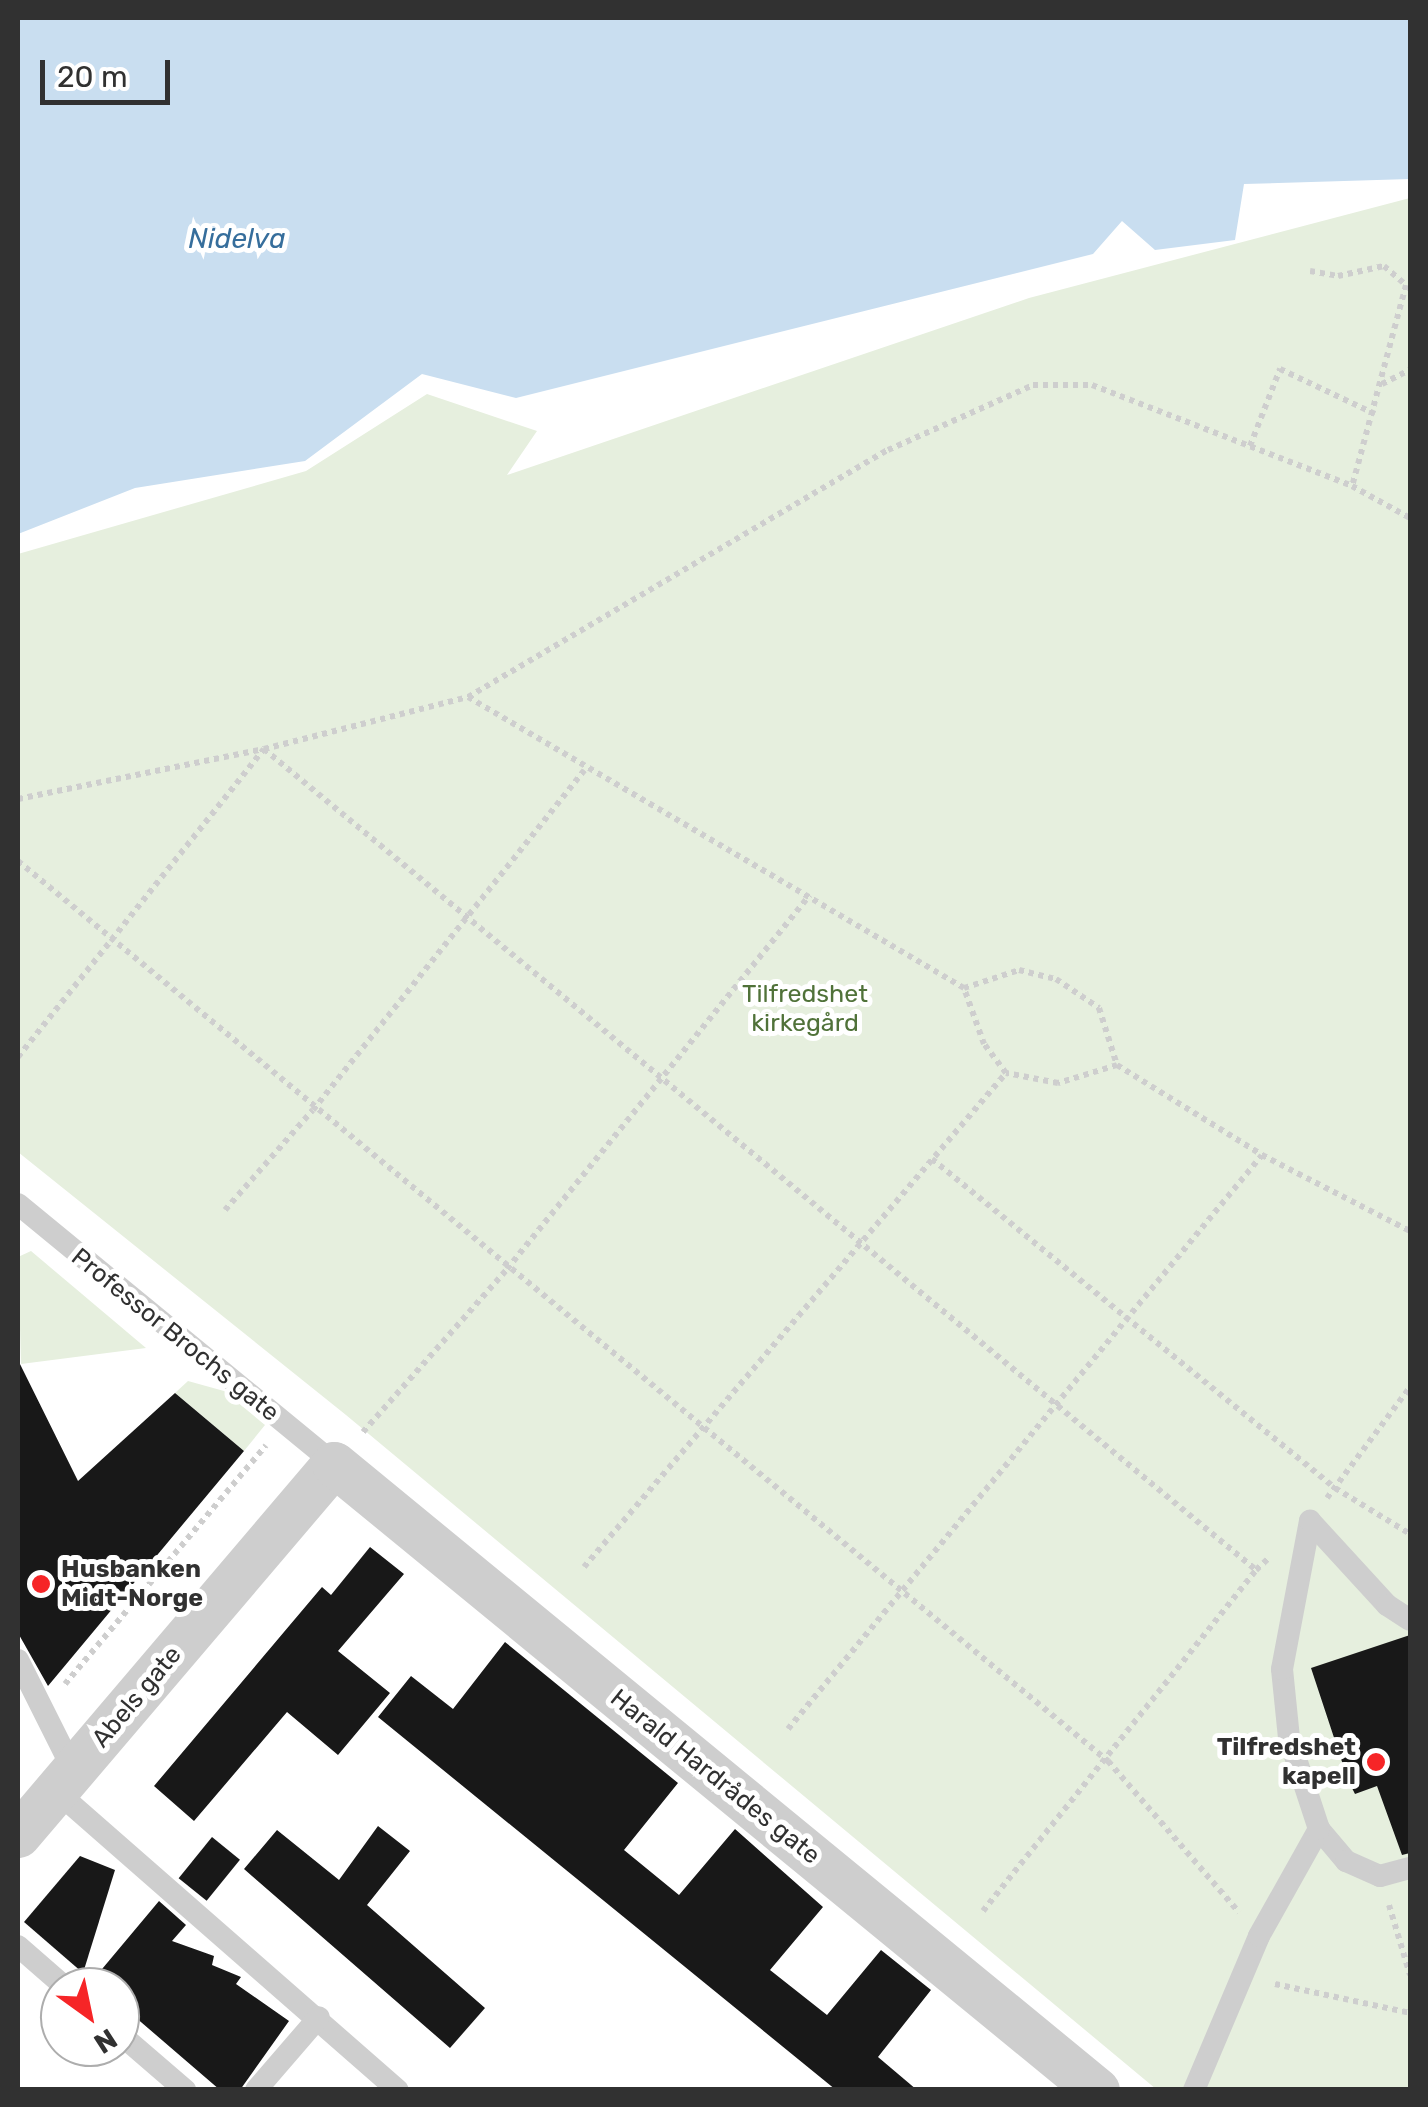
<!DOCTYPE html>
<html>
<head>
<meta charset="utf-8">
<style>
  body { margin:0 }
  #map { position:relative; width:1428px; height:2107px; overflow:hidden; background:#fff; font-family:Rubik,sans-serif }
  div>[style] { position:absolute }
  .green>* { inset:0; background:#e6efde }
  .water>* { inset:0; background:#c9def0 }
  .building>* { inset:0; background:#181818; transform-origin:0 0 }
  .path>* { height:6px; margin-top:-3px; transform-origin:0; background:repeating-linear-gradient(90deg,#cecece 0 5px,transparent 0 10px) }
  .lane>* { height:22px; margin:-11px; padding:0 11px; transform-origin:11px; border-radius:11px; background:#cecece }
  .street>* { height:45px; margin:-22.5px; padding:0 22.5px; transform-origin:22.5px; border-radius:22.5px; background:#cecece }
  .dots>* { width:28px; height:28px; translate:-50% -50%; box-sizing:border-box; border:5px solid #fff; border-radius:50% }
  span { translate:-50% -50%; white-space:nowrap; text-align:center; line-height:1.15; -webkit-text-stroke:10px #fff; paint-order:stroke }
  .park-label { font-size:25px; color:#507239 }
  .street-label { font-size:25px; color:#313131 }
  .poi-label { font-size:25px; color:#313131; font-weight:700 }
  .left { translate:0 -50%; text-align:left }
  .right { translate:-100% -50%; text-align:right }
  .water-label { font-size:28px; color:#366e9c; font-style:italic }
  .frame { position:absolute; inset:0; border:20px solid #313131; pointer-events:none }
  .north { position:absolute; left:40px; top:1967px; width:100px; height:100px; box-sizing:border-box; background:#fff; border:2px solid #adadad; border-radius:50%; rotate:147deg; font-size:28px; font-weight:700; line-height:40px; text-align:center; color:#313131 }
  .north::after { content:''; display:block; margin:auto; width:35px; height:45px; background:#f62527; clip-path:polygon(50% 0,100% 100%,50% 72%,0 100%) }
  .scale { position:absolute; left:40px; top:60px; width:130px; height:45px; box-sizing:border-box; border:5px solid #313131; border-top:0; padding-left:12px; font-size:30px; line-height:35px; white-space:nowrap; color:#313131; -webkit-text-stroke:8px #fff; paint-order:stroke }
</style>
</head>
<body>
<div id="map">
  <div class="green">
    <div style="clip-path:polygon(1410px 198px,1410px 2089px,1156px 2089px,346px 1415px,18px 1152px,18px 554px,306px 471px,427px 394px,537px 431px,507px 475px,1029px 298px)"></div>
    <div style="clip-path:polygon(31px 1251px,146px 1348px,21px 1364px,18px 1257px)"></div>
    <div style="clip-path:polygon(188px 1381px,224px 1391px,265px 1425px,244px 1451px,175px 1393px)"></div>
  </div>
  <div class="water">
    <div style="clip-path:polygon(18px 18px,1410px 18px,1410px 179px,1244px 184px,1235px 240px,1155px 250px,1122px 221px,1093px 254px,516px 398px,422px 374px,305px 461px,135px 488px,18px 534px)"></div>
  </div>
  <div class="building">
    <div style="clip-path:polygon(18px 1360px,78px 1481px,175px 1393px,244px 1451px,48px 1686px,18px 1633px)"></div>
    <div style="clip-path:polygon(370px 1547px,404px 1574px,338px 1651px,390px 1693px,338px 1755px,287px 1712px,194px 1821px,154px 1786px,322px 1587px,331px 1595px)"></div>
    <div style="clip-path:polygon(1410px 1635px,1410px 1853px,1402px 1855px,1377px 1786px,1355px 1794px,1348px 1780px,1311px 1668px)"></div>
    <div style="clip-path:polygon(505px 1642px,678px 1783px,624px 1850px,679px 1895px,735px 1829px,823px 1907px,770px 1970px,827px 2015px,881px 1950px,931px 1990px,878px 2057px,917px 2090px,836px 2090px,378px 1717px,411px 1676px,453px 1709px)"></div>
    <div style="clip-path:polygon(378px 1826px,410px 1851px,367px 1905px,485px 2008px,450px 2048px,244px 1869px,277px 1830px,339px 1880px)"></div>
    <div style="left:212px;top:1837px;width:36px;height:53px;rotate:39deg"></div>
    <div style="clip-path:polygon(80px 1856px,115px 1870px,83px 1973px,24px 1922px)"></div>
    <div style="clip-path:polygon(159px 1901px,186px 1925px,172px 1941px,214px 1956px,212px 1965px,241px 1977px,236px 1984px,289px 2021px,240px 2090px,220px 2090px,120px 2004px,120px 1987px,92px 1981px)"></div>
  </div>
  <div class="path">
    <div style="left:1310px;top:271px;width:28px;rotate:10deg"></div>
    <div style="left:1338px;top:276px;width:47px;rotate:-12.3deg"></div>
    <div style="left:1384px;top:266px;width:29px;rotate:41deg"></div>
    <div style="left:1406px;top:285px;width:208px;rotate:105deg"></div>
    <div style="left:1382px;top:384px;width:31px;rotate:-27deg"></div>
    <div style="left:1250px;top:446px;width:83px;rotate:-68.7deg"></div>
    <div style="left:1280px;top:369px;width:105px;rotate:25.3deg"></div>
    <div style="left:18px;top:799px;width:251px;rotate:-11.5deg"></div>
    <div style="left:264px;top:749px;width:211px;rotate:-14.3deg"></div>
    <div style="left:18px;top:861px;width:1414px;rotate:39.55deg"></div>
    <div style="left:1108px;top:1761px;width:200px;rotate:49.1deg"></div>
    <div style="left:1019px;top:970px;width:38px;rotate:14deg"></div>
    <div style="left:1056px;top:979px;width:52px;rotate:34deg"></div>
    <div style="left:1099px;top:1008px;width:60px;rotate:72.5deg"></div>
    <div style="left:1117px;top:1065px;width:62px;rotate:163deg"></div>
    <div style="left:1058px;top:1083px;width:53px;rotate:-169.1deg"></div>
    <div style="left:1006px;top:1073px;width:36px;rotate:-127deg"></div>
    <div style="left:984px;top:1044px;width:59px;rotate:-109.7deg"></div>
    <div style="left:964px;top:988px;width:58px;rotate:-18.1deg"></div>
    <div style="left:964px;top:988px;width:575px;rotate:-149.6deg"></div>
    <div style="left:468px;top:697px;width:487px;rotate:-30.5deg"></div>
    <div style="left:888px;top:450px;width:159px;rotate:-24.1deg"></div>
    <div style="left:1033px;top:385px;width:59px"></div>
    <div style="left:1092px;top:385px;width:279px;rotate:21.2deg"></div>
    <div style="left:1352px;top:486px;width:66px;rotate:28.9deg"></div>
    <div style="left:18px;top:1057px;width:394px;rotate:-51.4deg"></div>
    <div style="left:264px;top:749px;width:1288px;rotate:39.61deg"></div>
    <div style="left:1256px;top:1570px;width:19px;rotate:-43deg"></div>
    <div style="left:1117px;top:1065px;width:171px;rotate:31.8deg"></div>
    <div style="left:1262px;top:1155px;width:166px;rotate:27.2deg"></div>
    <div style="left:932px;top:1159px;width:520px;rotate:39.23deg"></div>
    <div style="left:1335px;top:1488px;width:88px;rotate:31.5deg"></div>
    <div style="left:225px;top:1210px;width:133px;rotate:-48.7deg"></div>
    <div style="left:313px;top:1110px;width:435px;rotate:-51.4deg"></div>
    <div style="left:363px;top:1432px;width:217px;rotate:-48.5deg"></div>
    <div style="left:507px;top:1269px;width:481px;rotate:-51deg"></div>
    <div style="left:1327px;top:1498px;width:139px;rotate:-53.2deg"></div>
    <div style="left:584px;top:1567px;width:650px;rotate:-49.49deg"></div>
    <div style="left:65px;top:1684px;width:312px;rotate:-49.9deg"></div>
    <div style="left:788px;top:1729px;width:744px;rotate:-50.45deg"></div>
    <div style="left:1389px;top:1905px;width:73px;rotate:73.3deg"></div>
    <div style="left:983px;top:1911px;width:437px;rotate:-51.3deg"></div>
    <div style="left:1275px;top:1984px;width:138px;rotate:12.1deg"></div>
  </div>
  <div class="lane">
    <div style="left:18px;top:1204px;width:409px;rotate:39.4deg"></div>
    <div style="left:18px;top:1660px;width:125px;rotate:63.4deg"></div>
    <div style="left:56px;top:1791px;width:454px;rotate:41.2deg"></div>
    <div style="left:1319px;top:1829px;width:42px;rotate:49.8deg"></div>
    <div style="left:1346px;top:1861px;width:37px;rotate:24deg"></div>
    <div style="left:1380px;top:1876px;width:31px;rotate:-15deg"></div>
    <div style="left:18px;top:1946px;width:62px;rotate:41.1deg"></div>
    <div style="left:120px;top:2034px;width:86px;rotate:40.7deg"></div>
    <div style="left:256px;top:2090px;width:96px;rotate:-49.2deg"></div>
    <div style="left:1194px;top:2090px;width:167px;rotate:-67.1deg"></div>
    <div style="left:1259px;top:1936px;width:123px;rotate:-60.7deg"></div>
    <div style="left:1319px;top:1829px;width:96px;rotate:-108.2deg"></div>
    <div style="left:1289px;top:1738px;width:69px;rotate:-95.8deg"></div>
    <div style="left:1282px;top:1669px;width:151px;rotate:-79.3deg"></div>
    <div style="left:1310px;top:1521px;width:114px;rotate:47.5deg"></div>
    <div style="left:1387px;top:1605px;width:27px;rotate:33deg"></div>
  </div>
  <div class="street">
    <div style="left:18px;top:1835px;width:487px;rotate:-49.6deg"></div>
    <div style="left:334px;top:1464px;width:987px;rotate:39.37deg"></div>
  </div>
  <div class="dots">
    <div style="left:41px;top:1584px;background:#f62527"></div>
    <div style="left:1376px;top:1762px;background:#f62527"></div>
  </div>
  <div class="park-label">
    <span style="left:805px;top:1009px">Tilfredshet<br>kirkegård</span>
  </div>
  <div class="street-label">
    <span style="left:175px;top:1335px;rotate:39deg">Professor Brochs gate</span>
    <span style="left:137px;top:1697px;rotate:-50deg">Abels gate</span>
    <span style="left:715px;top:1777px;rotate:39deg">Harald Hardrådes gate</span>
  </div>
  <div class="poi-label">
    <span class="left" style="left:61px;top:1584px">Husbanken<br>Midt-Norge</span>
    <span class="right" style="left:1356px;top:1762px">Tilfredshet<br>kapell</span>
  </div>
  <div class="water-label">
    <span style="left:237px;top:239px">Nidelva</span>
  </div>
  <div class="frame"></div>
  <div class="north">N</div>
  <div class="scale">20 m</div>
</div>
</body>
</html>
